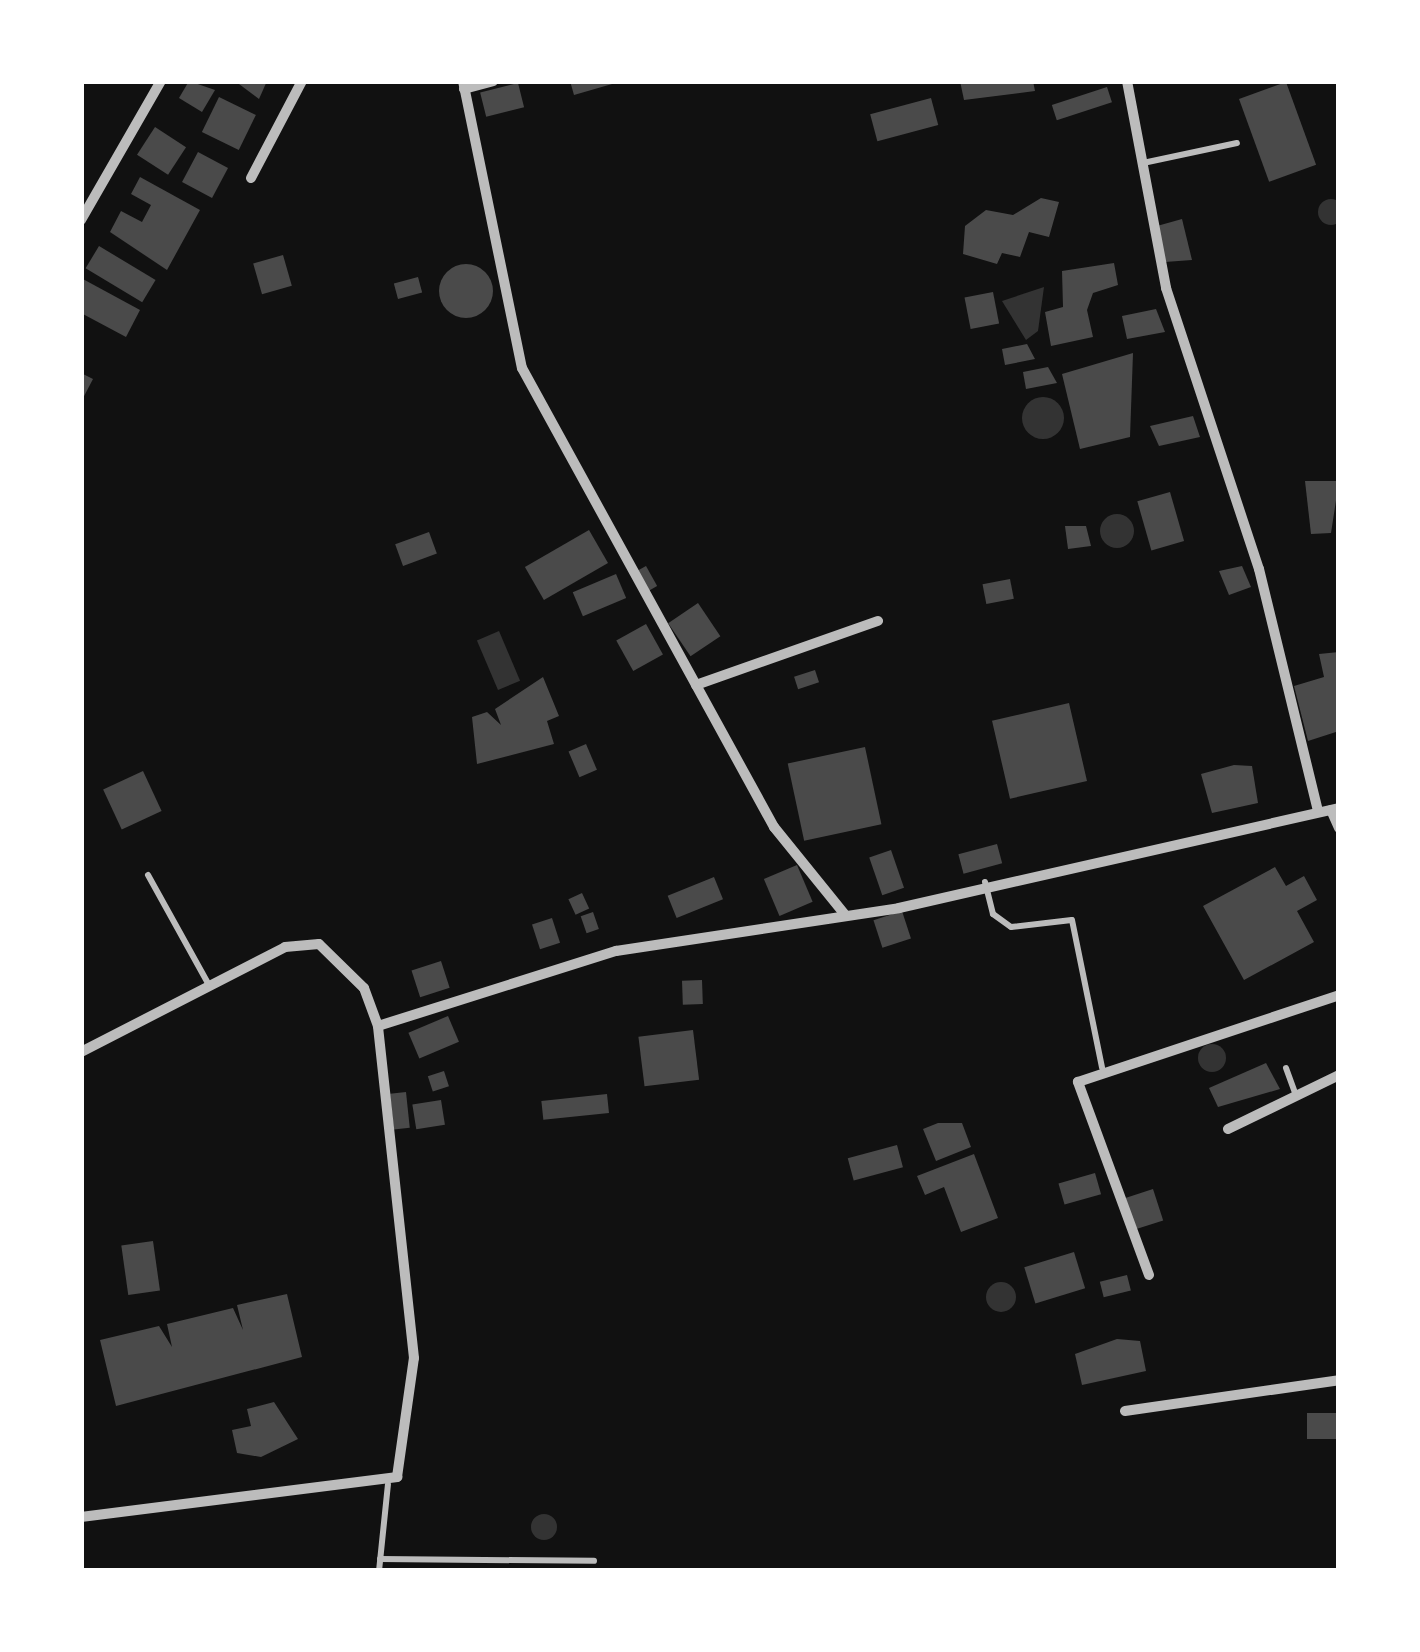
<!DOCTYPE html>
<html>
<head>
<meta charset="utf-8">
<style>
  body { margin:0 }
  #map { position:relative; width:1420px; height:1652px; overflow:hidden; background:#111; font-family:"Work Sans",sans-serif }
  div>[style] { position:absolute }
  .water>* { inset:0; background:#333; transform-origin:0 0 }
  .round { border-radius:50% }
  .building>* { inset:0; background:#4a4a4a; transform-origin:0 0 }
  .service>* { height:6px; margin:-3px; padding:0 3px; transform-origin:3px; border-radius:3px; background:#bcbcbc }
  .minor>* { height:10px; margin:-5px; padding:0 5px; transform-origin:5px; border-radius:5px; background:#bcbcbc }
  span { translate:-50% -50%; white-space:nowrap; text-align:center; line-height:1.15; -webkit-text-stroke:9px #fff; paint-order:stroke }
  .frame { position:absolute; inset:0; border:84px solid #fff; pointer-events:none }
</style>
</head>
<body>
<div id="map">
  <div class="water">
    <div class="round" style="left:1318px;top:199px;width:26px;height:26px"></div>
    <div style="clip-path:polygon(1044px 287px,1038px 331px,1026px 340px,1002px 301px)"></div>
    <div class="round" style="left:1022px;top:397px;width:42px;height:42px"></div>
    <div class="round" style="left:1100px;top:514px;width:34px;height:34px"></div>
    <div style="left:499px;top:631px;width:54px;height:24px;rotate:67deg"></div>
    <div class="round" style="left:1198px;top:1044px;width:28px;height:28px"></div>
    <div class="round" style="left:986px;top:1282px;width:30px;height:30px"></div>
    <div class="round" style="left:531px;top:1514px;width:26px;height:26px"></div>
  </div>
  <div class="building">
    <div style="clip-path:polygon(189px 81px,215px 90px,202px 112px,179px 98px)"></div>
    <div style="clip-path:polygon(235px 81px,267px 81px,259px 99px)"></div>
    <div style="clip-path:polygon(570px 81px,619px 81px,619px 82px,574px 95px)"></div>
    <div style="clip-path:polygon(960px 81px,1033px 81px,1035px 91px,964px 100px)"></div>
    <div style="left:1286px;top:82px;width:88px;height:50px;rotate:70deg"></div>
    <div style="left:518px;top:83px;width:25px;height:39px;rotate:76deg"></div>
    <div style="left:1107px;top:87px;width:16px;height:58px;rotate:72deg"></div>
    <div style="left:219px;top:97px;width:41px;height:39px;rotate:26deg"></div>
    <div style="left:931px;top:98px;width:28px;height:63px;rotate:75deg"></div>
    <div style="left:155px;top:127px;width:37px;height:33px;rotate:33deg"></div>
    <div style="left:198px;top:152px;width:34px;height:34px;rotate:28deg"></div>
    <div style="clip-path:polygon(140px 177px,200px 210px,167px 270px,110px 232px,121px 211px,142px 222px,151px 205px,131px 194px)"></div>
    <div style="clip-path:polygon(1041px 198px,1059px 202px,1049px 237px,1029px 232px,1020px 257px,1002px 253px,997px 264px,963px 254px,965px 226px,986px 210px,1013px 215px)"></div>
    <div style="clip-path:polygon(1182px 219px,1192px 260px,1165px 262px,1157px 226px)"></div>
    <div style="left:99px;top:246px;width:66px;height:26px;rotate:31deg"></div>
    <div style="left:283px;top:255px;width:32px;height:31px;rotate:74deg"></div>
    <div style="clip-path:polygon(1114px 263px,1118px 285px,1093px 293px,1087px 310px,1093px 337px,1051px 346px,1045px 312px,1063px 307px,1062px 271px)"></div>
    <div class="round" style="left:439px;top:264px;width:54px;height:54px"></div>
    <div style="left:418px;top:277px;width:16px;height:25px;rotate:75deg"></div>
    <div style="clip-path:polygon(81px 278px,140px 310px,126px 337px,81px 313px)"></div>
    <div style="left:993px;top:292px;width:32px;height:29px;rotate:79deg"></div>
    <div style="clip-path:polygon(1156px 309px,1165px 332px,1127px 339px,1122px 316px)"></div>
    <div style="clip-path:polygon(1027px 344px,1035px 359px,1005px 365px,1002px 349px)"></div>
    <div style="clip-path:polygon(1133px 353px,1130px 437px,1080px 449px,1062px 374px)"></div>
    <div style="clip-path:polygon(1048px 367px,1057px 383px,1026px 389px,1023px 372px)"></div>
    <div style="clip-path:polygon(81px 373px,93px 379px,81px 402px)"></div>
    <div style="clip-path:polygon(1193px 416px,1200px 437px,1159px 446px,1150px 426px)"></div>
    <div style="clip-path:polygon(1305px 481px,1339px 481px,1331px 533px,1311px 534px)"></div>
    <div style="left:1170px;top:492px;width:51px;height:34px;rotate:74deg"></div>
    <div style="clip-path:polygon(1065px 526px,1086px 526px,1091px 546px,1068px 549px)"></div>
    <div style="left:589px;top:530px;width:38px;height:74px;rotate:60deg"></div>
    <div style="left:429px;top:532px;width:23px;height:36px;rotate:70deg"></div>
    <div style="left:646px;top:566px;width:23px;height:13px;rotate:61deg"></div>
    <div style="clip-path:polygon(1242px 566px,1251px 587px,1229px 595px,1219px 571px)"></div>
    <div style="left:616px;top:574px;width:26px;height:47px;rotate:67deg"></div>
    <div style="left:1010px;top:579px;width:20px;height:28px;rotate:79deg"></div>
    <div style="left:698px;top:603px;width:40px;height:36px;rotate:56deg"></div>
    <div style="left:646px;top:624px;width:35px;height:34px;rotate:61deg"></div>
    <div style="clip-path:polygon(1339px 652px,1339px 731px,1308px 741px,1294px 686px,1324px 677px,1319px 654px)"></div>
    <div style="left:815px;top:670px;width:13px;height:22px;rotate:72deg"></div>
    <div style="clip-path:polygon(543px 677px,559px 716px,547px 721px,554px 744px,477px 764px,472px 717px,487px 712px,501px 725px,495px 709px)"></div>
    <div style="left:1069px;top:703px;width:80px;height:79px;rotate:77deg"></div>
    <div style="left:586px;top:744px;width:28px;height:19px;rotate:67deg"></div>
    <div style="left:865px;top:747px;width:79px;height:79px;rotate:78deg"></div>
    <div style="clip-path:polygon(1234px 765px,1252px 766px,1258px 803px,1212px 813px,1201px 774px)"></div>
    <div style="left:143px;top:771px;width:44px;height:44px;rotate:65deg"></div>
    <div style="left:997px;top:844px;width:20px;height:40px;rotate:75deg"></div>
    <div style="left:891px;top:850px;width:40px;height:23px;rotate:71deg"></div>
    <div style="left:797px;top:865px;width:40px;height:36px;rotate:67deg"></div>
    <div style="clip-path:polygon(1275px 867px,1286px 886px,1304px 876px,1317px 900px,1297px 911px,1314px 942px,1244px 980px,1203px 906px)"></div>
    <div style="left:714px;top:877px;width:24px;height:50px;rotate:68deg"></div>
    <div style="left:582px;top:893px;width:17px;height:15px;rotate:65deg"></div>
    <div style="left:902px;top:911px;width:29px;height:30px;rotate:72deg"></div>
    <div style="left:593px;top:912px;width:18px;height:13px;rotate:71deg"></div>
    <div style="left:552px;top:918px;width:26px;height:21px;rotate:72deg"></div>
    <div style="left:441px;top:961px;width:28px;height:31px;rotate:72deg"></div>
    <div style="left:702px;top:980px;width:24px;height:20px;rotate:88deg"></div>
    <div style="left:448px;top:1016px;width:28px;height:43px;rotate:67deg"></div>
    <div style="left:693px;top:1030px;width:50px;height:55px;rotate:83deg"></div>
    <div style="clip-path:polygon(1266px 1063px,1280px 1089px,1218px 1107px,1209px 1088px)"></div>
    <div style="left:444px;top:1071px;width:16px;height:17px;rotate:72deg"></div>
    <div style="left:406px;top:1092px;width:36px;height:16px;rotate:84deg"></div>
    <div style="left:607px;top:1094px;width:19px;height:66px;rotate:84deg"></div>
    <div style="left:441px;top:1100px;width:25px;height:29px;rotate:81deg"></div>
    <div style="clip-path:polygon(938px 1123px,962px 1123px,971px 1147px,936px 1161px,923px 1129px)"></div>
    <div style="left:897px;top:1145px;width:23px;height:51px;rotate:75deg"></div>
    <div style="clip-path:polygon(974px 1154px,998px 1218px,961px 1232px,944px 1187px,925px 1195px,917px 1176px)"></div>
    <div style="left:1095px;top:1173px;width:22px;height:38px;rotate:74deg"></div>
    <div style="left:1153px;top:1189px;width:33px;height:29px;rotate:72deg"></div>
    <div style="left:153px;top:1241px;width:50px;height:32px;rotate:82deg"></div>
    <div style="left:1074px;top:1252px;width:38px;height:52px;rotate:73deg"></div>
    <div style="left:1127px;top:1275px;width:16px;height:28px;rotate:76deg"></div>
    <div style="clip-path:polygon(287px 1294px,302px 1357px,116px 1406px,100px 1340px,159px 1326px,172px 1347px,167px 1324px,233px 1308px,243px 1330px,237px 1305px)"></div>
    <div style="clip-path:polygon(1117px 1339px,1140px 1341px,1146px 1371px,1082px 1385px,1075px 1354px)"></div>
    <div style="clip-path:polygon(274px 1402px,298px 1439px,261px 1457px,237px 1453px,232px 1430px,251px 1426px,247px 1409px)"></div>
    <div style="left:1339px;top:1413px;width:26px;height:32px;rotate:90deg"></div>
  </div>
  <div class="service">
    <div style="left:1143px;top:163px;width:96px;rotate:-12deg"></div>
    <div style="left:148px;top:875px;width:128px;rotate:61deg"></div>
    <div style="left:985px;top:882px;width:33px;rotate:76deg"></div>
    <div style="left:993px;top:914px;width:22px;rotate:36deg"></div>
    <div style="left:1011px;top:927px;width:61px;rotate:-6.5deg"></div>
    <div style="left:1072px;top:920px;width:151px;rotate:78.5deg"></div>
    <div style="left:1286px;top:1068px;width:29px;rotate:70deg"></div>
    <div style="left:380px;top:1559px;width:214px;rotate:0.5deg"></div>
    <div style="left:379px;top:1571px;width:87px;rotate:-84.1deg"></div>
  </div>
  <div class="minor">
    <div style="left:463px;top:81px;width:293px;rotate:78.4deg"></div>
    <div style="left:522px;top:368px;width:524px;rotate:61.23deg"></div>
    <div style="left:774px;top:827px;width:114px;rotate:51deg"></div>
    <div style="left:1127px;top:81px;width:211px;rotate:79.3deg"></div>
    <div style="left:1166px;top:288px;width:296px;rotate:71.7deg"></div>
    <div style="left:1259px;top:569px;width:249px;rotate:76.3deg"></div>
    <div style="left:464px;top:89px;width:30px;rotate:-15deg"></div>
    <div style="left:251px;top:178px;width:110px;rotate:-62.3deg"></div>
    <div style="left:81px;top:220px;width:160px;rotate:-60.1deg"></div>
    <div style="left:696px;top:685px;width:193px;rotate:-19.4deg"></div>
    <div style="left:1331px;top:810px;width:20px;rotate:66deg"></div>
    <div style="left:81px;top:1052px;width:229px;rotate:-27.2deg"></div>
    <div style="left:285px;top:947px;width:34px;rotate:-5deg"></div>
    <div style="left:319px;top:944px;width:63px;rotate:44.4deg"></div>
    <div style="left:364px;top:988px;width:40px;rotate:69.8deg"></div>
    <div style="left:1228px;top:1129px;width:123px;rotate:-25.9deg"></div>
    <div style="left:1149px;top:1275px;width:206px;rotate:-110.2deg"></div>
    <div style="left:1078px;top:1082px;width:275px;rotate:-18.4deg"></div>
    <div style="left:1125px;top:1411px;width:216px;rotate:-8.2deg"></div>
    <div style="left:81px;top:1517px;width:319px;rotate:-7.2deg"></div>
    <div style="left:397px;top:1477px;width:120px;rotate:-81.9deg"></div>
    <div style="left:414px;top:1358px;width:334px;rotate:-96.2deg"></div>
    <div style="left:378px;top:1026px;width:250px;rotate:-17.5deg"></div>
    <div style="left:616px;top:951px;width:286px;rotate:-8.6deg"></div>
    <div style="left:899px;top:908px;width:451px;rotate:-12.8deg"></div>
  </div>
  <div class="frame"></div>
</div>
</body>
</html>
